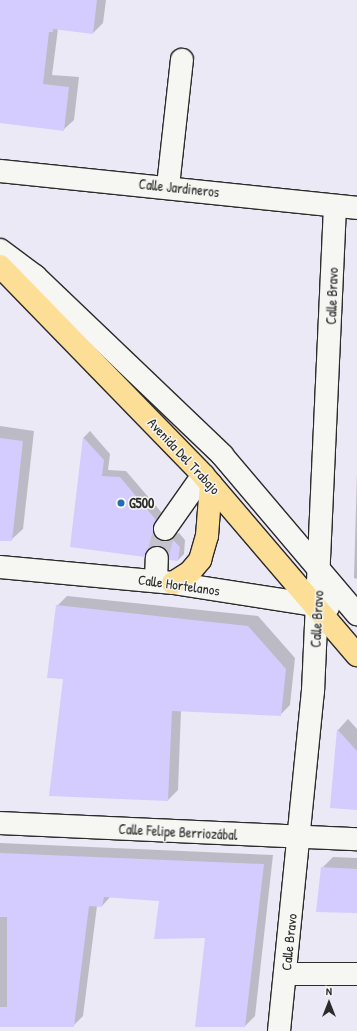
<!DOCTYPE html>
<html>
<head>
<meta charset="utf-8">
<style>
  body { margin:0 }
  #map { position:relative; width:357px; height:1031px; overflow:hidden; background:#ece9f6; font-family:"Patrick Hand",sans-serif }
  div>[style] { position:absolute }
  .shadow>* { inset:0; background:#0003 }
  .building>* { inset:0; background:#d4cbfe }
  .minor-tunnel>* { height:22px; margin-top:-11px; transform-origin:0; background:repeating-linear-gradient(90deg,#c5c3cd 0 22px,transparent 0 33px) }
  .roads { filter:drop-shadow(1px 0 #2b2b2b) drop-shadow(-1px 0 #2b2b2b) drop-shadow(0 1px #2b2b2b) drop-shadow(0 -1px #2b2b2b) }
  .minor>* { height:22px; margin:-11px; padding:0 11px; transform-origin:11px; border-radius:11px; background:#f6f6f2 }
  .major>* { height:22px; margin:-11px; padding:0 11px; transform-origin:11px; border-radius:11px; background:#fdde96 }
  .dots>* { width:11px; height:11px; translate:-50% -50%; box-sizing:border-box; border:2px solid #f6f6f2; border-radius:50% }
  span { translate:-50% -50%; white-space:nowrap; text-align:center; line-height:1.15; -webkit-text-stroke:3px #f6f6f2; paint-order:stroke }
  .street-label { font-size:14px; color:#2b2b2b }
  .poi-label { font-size:14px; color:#2b2b2b; font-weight:700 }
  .left { translate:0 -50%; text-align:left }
  .north { position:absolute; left:309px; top:983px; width:40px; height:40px; -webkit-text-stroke:3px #f6f6f2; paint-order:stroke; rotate:0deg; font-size:11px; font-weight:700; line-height:16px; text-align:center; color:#2b2b2b }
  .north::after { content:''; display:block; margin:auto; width:14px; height:18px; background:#2b2b2b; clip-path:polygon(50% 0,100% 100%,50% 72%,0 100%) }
</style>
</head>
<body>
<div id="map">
  <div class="shadow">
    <div style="clip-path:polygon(0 0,106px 0,103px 23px,93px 33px,58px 29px,52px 75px,79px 77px,74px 120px,63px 130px,0 122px)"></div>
    <div style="clip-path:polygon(0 426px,34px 431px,23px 529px,12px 539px,0 538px)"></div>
    <div style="clip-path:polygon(90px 431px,110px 454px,108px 470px,126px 471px,162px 513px,158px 521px,171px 536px,179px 533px,185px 540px,184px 554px,178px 560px,158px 545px,153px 546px,144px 556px,71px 546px,84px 437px)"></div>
    <div style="clip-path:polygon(357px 472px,357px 579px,354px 578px)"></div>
    <div style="clip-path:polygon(67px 596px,258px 616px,295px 658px,290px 705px,280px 715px,181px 710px,178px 790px,168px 800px,50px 795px,64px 678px,57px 606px)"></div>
    <div style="clip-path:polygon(348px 719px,357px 729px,357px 809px,331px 807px,338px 730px)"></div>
    <div style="clip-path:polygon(0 843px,273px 855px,255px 1016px,245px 1026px,206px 937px,160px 900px,111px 896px,102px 906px,97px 906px,83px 1016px,73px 1026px,0 1026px)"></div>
    <div style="clip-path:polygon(333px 857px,357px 858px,357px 912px,322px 868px)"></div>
  </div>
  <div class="building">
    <div style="clip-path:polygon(0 0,97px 0,93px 34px,53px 29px,53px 32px,49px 32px,43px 84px,69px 87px,64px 131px,0 123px)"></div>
    <div style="clip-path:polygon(83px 437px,104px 460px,102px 476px,120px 477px,156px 520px,153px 528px,158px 539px,164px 541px,172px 539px,180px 547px,178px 561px,169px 560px,168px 552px,158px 546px,151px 547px,145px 557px,70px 547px)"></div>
    <div style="clip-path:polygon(0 438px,23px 441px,12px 541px,0 541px)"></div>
    <div style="clip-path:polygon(56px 605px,248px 626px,286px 669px,281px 716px,172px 711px,168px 801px,49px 796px,63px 679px,47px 678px)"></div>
    <div style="clip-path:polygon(337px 729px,357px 751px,357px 810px,330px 808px)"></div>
    <div style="clip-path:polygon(0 853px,264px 864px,245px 1027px,195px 1027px,205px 938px,154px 939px,159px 901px,104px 897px,102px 907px,89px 906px,74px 1027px,0 1027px,0 1007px,7px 1007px,7px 917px,0 917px)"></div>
    <div style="clip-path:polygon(321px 867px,357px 869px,357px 913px,316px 912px)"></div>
  </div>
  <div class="minor-tunnel">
    <div style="left:157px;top:558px;width:30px;rotate:-75deg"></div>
  </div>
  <div class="roads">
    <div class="minor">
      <div style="left:0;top:171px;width:359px;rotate:5.9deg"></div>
      <div style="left:168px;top:186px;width:127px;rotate:-83.7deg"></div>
      <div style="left:0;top:250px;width:44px;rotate:36.6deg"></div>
      <div style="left:35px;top:276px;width:259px;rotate:43.7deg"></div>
      <div style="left:222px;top:455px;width:209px;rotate:49.7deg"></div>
      <div style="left:165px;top:529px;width:66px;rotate:-54.9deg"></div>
      <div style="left:0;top:567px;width:174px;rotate:5.3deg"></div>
      <div style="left:173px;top:583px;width:157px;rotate:8.8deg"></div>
      <div style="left:156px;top:581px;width:23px;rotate:-88deg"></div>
      <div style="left:0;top:823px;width:357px;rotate:2.6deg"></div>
      <div style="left:285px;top:974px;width:72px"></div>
      <div style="left:279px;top:1031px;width:342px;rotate:-84.3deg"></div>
      <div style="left:313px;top:691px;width:485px;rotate:-87.4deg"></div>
    </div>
    <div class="major">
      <div style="left:0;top:266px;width:291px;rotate:45.8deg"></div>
      <div style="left:203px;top:475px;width:237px;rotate:49.5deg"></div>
      <div style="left:173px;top:583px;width:20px;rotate:-33deg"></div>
      <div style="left:190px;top:572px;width:16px;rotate:-50deg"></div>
      <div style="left:200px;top:560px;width:25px;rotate:-74deg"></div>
      <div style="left:207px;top:536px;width:52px;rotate:-85.6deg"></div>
    </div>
  </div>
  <div class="dots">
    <div style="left:121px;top:503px;background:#1f6fb2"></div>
  </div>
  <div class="street-label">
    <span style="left:179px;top:188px;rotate:6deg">Calle Jardineros</span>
    <span style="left:332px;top:296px;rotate:-88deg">Calle Bravo</span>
    <span style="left:184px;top:456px;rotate:47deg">Avenida Del Trabajo</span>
    <span style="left:179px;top:585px;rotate:8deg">Calle Hortelanos</span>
    <span style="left:317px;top:619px;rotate:-87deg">Calle Bravo</span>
    <span style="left:178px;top:832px;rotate:3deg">Calle Felipe Berriozábal</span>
    <span style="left:289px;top:942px;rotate:-84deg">Calle Bravo</span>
  </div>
  <div class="poi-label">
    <span class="left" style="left:129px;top:503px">G500</span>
  </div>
  <div class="north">N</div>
</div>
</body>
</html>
